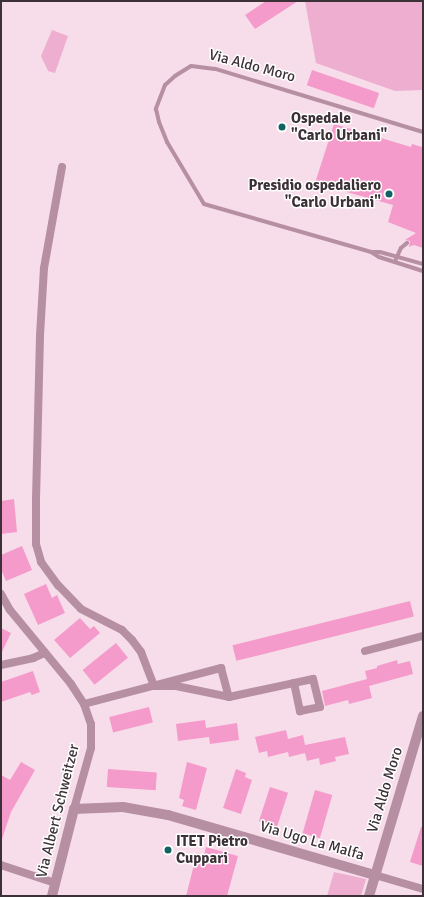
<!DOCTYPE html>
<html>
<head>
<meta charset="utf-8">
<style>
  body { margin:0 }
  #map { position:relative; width:424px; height:897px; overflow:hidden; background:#f7ddea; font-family:Signika,sans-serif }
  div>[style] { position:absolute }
  .green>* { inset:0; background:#eeaed0 }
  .building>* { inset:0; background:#f49bcb; transform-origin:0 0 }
  .service>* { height:4px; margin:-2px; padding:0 2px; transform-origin:2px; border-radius:2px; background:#b68fa3 }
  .minor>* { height:8px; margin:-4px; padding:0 4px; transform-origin:4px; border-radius:4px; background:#b68fa3 }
  .tertiary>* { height:10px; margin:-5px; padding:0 5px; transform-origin:5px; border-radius:5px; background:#b68fa3 }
  .dots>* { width:11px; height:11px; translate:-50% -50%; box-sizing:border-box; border:2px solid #fff; border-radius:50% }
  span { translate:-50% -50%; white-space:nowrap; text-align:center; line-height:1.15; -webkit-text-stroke:3px #fff; paint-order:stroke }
  .street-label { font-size:15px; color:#3b3136 }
  .poi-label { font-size:15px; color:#3b3136; font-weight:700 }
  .left { translate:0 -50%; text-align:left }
  .right { translate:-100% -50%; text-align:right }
  .frame { position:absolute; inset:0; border:2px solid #3b3136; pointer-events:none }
</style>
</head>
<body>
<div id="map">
  <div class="green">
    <div style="clip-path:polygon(305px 1px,423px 1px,423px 90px,395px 91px,316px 63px)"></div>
    <div style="clip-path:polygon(52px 30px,68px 36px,55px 73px,48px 71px,41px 56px)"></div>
    <div style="clip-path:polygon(334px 872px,366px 879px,361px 896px,327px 896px)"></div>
  </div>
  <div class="building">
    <div style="clip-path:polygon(266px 1px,298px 1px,255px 29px,245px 15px)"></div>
    <div style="left:312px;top:70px;width:71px;height:16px;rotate:19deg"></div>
    <div style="clip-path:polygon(334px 124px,411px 147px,412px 144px,422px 147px,423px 248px,414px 245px,409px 247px,410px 241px,405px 240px,416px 233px,388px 222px,393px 205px,315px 183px)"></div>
    <div style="clip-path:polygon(14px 499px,17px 532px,1px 534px,1px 501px)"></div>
    <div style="clip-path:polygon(22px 546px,32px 570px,6px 581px,1px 569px,1px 555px)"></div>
    <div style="clip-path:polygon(46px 584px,52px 598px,57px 595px,65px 613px,38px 625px,24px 594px)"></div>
    <div style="left:410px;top:601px;width:16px;height:183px;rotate:76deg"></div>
    <div style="clip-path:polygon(80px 618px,90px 629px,94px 626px,100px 633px,70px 658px,54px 640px)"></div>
    <div style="clip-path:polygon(1px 628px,11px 633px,1px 654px)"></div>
    <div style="left:116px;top:643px;width:19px;height:43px;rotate:51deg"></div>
    <div style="clip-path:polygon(397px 660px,398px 664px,410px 661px,413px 674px,369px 686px,372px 698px,349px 704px,348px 700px,325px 706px,322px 691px,367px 679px,365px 671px,377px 668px,377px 666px)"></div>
    <div style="clip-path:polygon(33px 671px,40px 692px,32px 695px,30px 692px,1px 702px,1px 682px)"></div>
    <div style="left:149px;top:707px;width:16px;height:41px;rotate:76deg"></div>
    <div style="clip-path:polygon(205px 720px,206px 728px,237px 723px,239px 740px,210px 744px,209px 737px,178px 741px,176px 724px)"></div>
    <div style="clip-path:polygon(286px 730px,288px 739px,303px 735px,305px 745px,345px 737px,349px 754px,335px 757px,336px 761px,320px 765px,319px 758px,307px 761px,305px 753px,289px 757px,288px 752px,268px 757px,267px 751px,259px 753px,255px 737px)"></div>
    <div style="clip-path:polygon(21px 762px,35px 770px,11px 812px,2px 839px,1px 839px,1px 775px,10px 780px)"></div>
    <div style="clip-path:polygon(187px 762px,207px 768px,196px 810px,182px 806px,184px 800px,179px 798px)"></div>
    <div style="left:108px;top:769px;width:49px;height:18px;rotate:4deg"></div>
    <div style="clip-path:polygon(236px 769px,246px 773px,245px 777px,252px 780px,241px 814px,223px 808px)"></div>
    <div style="left:270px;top:787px;width:19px;height:36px;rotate:18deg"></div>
    <div style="left:315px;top:790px;width:18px;height:45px;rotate:16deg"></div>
    <div style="clip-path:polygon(421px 827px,423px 827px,423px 866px,410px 862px)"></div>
    <div style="clip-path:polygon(206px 847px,238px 856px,227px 896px,186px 896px,197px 853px,204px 855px)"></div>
  </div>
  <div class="service">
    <div style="left:423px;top:132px;width:217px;rotate:-163.1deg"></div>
    <div style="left:215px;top:69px;width:24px;rotate:-173deg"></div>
    <div style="left:191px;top:66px;width:19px;rotate:148deg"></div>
    <div style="left:175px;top:76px;width:13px;rotate:138deg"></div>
    <div style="left:165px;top:85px;width:26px;rotate:111deg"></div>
    <div style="left:156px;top:109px;width:13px;rotate:77deg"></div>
    <div style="left:159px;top:122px;width:22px;rotate:68deg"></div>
    <div style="left:167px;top:142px;width:72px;rotate:59.2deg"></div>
    <div style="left:204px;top:204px;width:174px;rotate:16deg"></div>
    <div style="left:371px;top:252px;width:9px"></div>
    <div style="left:380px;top:252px;width:45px;rotate:15.6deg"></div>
    <div style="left:371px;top:252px;width:9px;rotate:32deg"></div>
    <div style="left:379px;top:257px;width:46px;rotate:17.7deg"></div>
    <div style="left:396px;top:259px;width:12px;rotate:-66deg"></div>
    <div style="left:401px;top:248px;width:8px;rotate:-40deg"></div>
  </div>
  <div class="minor">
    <div style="left:62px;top:167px;width:103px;rotate:100.1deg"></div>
    <div style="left:44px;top:268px;width:68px;rotate:93.4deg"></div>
    <div style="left:40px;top:336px;width:167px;rotate:91.4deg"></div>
    <div style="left:36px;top:503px;width:41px;rotate:90deg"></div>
    <div style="left:36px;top:544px;width:19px;rotate:74deg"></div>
    <div style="left:41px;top:562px;width:29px;rotate:54deg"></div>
    <div style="left:58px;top:585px;width:33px;rotate:46deg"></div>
    <div style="left:81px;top:609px;width:46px;rotate:27.1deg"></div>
    <div style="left:122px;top:630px;width:14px;rotate:45deg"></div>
    <div style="left:132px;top:640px;width:15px;rotate:53deg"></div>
    <div style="left:141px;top:652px;width:36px;rotate:69deg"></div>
    <div style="left:154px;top:686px;width:22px"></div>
    <div style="left:176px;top:686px;width:54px;rotate:11.7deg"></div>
    <div style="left:1px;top:594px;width:18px;rotate:61deg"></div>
    <div style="left:10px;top:610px;width:96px;rotate:50.5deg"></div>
    <div style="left:71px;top:684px;width:24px;rotate:57deg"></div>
    <div style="left:84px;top:704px;width:21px;rotate:71deg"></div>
    <div style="left:91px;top:724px;width:24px;rotate:90deg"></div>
    <div style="left:91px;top:748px;width:63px;rotate:105.6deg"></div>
    <div style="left:365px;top:651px;width:60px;rotate:-14.5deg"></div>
    <div style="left:1px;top:665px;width:33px;rotate:-12deg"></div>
    <div style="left:33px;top:658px;width:13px;rotate:-23deg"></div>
    <div style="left:84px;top:704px;width:142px;rotate:-14.7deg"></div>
    <div style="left:221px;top:668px;width:30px;rotate:75deg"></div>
    <div style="left:229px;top:697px;width:66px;rotate:-12.2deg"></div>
    <div style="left:294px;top:683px;width:29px;rotate:78deg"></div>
    <div style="left:300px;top:711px;width:20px;rotate:-11deg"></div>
    <div style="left:320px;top:707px;width:29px;rotate:-104deg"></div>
    <div style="left:313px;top:679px;width:19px;rotate:168deg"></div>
    <div style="left:1px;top:865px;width:57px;rotate:18.4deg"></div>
    <div style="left:375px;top:875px;width:50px;rotate:16.3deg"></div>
  </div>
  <div class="tertiary">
    <div style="left:52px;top:896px;width:90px;rotate:-75.8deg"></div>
    <div style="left:74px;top:809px;width:49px;rotate:-2.3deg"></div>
    <div style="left:123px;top:807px;width:46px;rotate:10.1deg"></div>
    <div style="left:168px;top:815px;width:216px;rotate:16.2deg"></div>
    <div style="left:369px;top:896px;width:188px;rotate:-73.3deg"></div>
  </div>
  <div class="dots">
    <div style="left:282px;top:127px;background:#126263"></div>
    <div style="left:389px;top:194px;background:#126263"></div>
    <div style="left:168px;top:850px;background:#126263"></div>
  </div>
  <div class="street-label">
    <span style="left:252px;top:66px;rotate:15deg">Via Aldo Moro</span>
    <span style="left:385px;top:790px;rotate:-73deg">Via Aldo Moro</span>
    <span style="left:58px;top:811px;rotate:-76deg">Via Albert Schweitzer</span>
    <span style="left:312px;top:841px;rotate:16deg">Via Ugo La Malfa</span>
  </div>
  <div class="poi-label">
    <span class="left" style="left:291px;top:127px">Ospedale<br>"Carlo Urbani"</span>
    <span class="right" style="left:381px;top:194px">Presidio ospedaliero<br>"Carlo Urbani"</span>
    <span class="left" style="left:176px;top:850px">ITET Pietro<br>Cuppari</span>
  </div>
  <div class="frame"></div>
</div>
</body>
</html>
